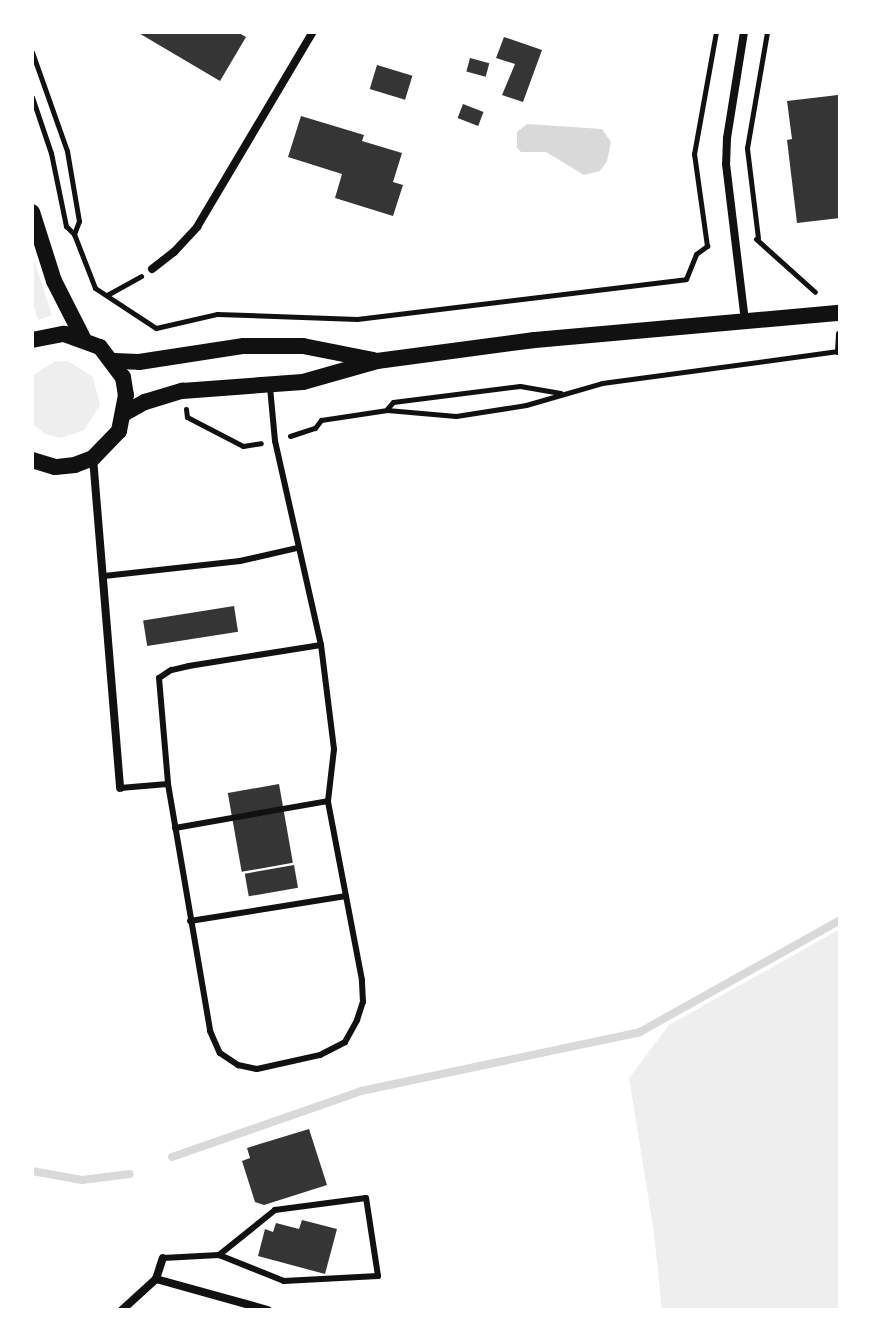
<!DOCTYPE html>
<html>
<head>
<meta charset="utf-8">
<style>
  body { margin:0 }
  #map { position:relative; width:872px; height:1342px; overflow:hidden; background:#fff; font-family:"Crimson Pro",serif }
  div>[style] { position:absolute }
  .green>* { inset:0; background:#eee }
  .water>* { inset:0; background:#d9d9d9 }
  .stream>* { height:8px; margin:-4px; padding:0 4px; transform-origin:4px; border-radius:4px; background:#d9d9d9 }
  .building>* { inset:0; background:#353535; transform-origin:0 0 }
  .path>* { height:5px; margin:-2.5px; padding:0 2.5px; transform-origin:2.5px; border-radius:2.5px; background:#111 }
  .service>* { height:6px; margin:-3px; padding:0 3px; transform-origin:3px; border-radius:3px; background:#111 }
  .minor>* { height:8px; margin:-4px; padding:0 4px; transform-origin:4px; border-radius:4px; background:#111 }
  .secondary>* { height:16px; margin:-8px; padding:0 8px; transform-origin:8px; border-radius:8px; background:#111 }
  span { translate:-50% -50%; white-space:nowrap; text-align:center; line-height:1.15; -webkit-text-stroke:6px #fff; paint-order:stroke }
  .frame { position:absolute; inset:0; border:34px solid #fff; pointer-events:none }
</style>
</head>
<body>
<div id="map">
  <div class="green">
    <div style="clip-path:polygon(32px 254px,52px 315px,38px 320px,32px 301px)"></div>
    <div style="clip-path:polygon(68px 361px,93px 377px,100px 405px,84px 430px,61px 438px,45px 434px,32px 423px,32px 376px,54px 362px)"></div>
    <div style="clip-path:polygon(840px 929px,840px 1310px,662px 1310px,654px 1233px,629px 1078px,669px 1025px)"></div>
  </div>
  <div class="water">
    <div style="clip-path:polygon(527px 124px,602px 129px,611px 142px,607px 161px,600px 171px,584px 175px,546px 152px,521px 152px,517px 148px,517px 132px)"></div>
  </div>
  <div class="stream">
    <div style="left:172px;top:1157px;width:200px;rotate:-19.2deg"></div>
    <div style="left:361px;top:1091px;width:285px;rotate:-11.9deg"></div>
    <div style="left:640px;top:1032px;width:229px;rotate:-29.2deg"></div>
    <div style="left:32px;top:1171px;width:51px;rotate:10.2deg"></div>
    <div style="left:82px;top:1180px;width:48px;rotate:-7.1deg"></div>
  </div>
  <div class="building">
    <div style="clip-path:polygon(137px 32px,237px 32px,246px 37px,220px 81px)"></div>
    <div style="clip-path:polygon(504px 37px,542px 50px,523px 102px,502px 95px,515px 64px,496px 58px)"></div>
    <div style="left:470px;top:58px;width:20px;height:14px;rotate:15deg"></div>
    <div style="left:377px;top:65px;width:37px;height:25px;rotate:17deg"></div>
    <div style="clip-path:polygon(838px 95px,840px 218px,797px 223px,787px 140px,792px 139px,787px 101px)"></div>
    <div style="left:463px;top:104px;width:22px;height:15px;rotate:21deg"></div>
    <div style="clip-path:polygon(301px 116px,364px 135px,362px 141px,402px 153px,393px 182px,403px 185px,393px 216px,335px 198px,342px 174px,288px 157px)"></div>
    <div style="left:234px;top:606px;width:26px;height:92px;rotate:81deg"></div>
    <div style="left:279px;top:784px;width:80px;height:52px;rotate:80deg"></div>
    <div style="left:294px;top:865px;width:23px;height:50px;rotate:80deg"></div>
    <div style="clip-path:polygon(309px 1129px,327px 1185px,264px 1205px,255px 1202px,242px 1161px,250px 1158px,247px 1148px)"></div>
    <div style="clip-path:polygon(302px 1220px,337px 1229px,325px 1274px,258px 1256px,265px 1229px,273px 1232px,276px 1223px,299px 1229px)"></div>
  </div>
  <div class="path">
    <div style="left:32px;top:52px;width:105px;rotate:70.5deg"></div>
    <div style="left:67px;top:151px;width:71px;rotate:80.3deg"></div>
    <div style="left:79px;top:221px;width:14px;rotate:111deg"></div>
    <div style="left:32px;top:97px;width:59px;rotate:71.3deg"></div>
    <div style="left:51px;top:153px;width:75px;rotate:78.4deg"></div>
    <div style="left:66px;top:226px;width:11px;rotate:45deg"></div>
    <div style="left:74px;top:234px;width:58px;rotate:68.7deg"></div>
    <div style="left:95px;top:288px;width:73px;rotate:33.3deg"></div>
    <div style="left:156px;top:328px;width:63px;rotate:-12.9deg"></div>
    <div style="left:217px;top:314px;width:140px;rotate:2deg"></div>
    <div style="left:357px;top:319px;width:331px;rotate:-6.9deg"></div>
    <div style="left:686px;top:279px;width:27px;rotate:-68deg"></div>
    <div style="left:696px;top:254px;width:14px;rotate:-36deg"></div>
    <div style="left:707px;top:246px;width:93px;rotate:-98deg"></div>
    <div style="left:694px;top:154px;width:124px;rotate:-79.8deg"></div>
    <div style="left:758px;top:238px;width:91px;rotate:-97deg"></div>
    <div style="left:747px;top:148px;width:118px;rotate:-80.2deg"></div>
    <div style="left:756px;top:239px;width:79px;rotate:41.9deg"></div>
    <div style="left:107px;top:295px;width:39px;rotate:-29deg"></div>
    <div style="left:837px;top:352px;width:19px;rotate:-87deg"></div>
    <div style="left:186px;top:409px;width:8px;rotate:83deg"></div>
    <div style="left:187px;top:417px;width:63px;rotate:27.4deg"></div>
    <div style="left:243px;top:446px;width:18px;rotate:-9deg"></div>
    <div style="left:387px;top:409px;width:9px;rotate:-49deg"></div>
    <div style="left:393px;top:402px;width:128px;rotate:-7.2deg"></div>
    <div style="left:520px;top:386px;width:41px;rotate:9.9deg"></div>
    <div style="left:290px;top:436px;width:26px;rotate:-18deg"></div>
    <div style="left:315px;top:428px;width:10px;rotate:-53deg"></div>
    <div style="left:321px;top:420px;width:67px;rotate:-8.6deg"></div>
    <div style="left:387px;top:410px;width:69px;rotate:5deg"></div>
    <div style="left:456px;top:416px;width:71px;rotate:-8.9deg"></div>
    <div style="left:526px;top:405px;width:79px;rotate:-16.1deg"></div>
    <div style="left:602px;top:383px;width:240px;rotate:-7.7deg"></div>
  </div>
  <div class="service">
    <div style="left:104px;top:576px;width:137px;rotate:-6.3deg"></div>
    <div style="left:240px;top:561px;width:58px;rotate:-12.8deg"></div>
    <div style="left:321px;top:645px;width:134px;rotate:171deg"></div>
    <div style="left:189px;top:666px;width:18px;rotate:167deg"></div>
    <div style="left:171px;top:670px;width:14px;rotate:146deg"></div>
    <div style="left:159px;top:678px;width:106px;rotate:85.1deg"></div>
    <div style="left:168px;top:784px;width:251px;rotate:80.3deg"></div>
    <div style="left:210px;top:1031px;width:24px;rotate:66deg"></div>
    <div style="left:220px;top:1053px;width:22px;rotate:34deg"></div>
    <div style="left:238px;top:1065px;width:19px;rotate:12deg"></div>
    <div style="left:257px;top:1069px;width:65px;rotate:-12.5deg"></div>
    <div style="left:320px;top:1055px;width:28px;rotate:-27deg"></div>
    <div style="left:345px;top:1042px;width:25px;rotate:-61deg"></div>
    <div style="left:357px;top:1020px;width:19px;rotate:-72deg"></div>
    <div style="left:363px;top:1002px;width:22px;rotate:-93deg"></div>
    <div style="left:362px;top:980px;width:182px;rotate:-100.8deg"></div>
    <div style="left:120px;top:788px;width:48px;rotate:-4.8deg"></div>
    <div style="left:175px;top:828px;width:155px;rotate:-10deg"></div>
    <div style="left:328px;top:801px;width:52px;rotate:-83.4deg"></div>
    <div style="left:334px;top:749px;width:105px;rotate:-97.1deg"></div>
    <div style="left:321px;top:645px;width:209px;rotate:-102.7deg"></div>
    <div style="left:275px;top:441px;width:54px;rotate:-95.3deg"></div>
    <div style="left:190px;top:921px;width:158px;rotate:-9.1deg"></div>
    <div style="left:163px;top:1258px;width:56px;rotate:-3.1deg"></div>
    <div style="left:219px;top:1255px;width:70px;rotate:21.8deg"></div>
    <div style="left:284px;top:1281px;width:94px;rotate:-3deg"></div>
    <div style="left:378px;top:1276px;width:79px;rotate:-98.7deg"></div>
    <div style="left:366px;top:1198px;width:92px;rotate:172.5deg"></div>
    <div style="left:275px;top:1210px;width:72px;rotate:141.2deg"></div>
  </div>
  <div class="minor">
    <div style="left:744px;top:32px;width:107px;rotate:99.1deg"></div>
    <div style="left:727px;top:138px;width:26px;rotate:92deg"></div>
    <div style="left:726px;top:164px;width:158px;rotate:83.1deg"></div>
    <div style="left:152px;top:269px;width:28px;rotate:-38deg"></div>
    <div style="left:174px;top:252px;width:34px;rotate:-47deg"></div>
    <div style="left:197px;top:227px;width:227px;rotate:-59.3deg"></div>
    <div style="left:93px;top:458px;width:331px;rotate:85.3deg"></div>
    <div style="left:156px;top:1279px;width:116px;rotate:15.5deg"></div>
    <div style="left:122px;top:1310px;width:46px;rotate:-42.4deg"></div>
    <div style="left:156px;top:1279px;width:22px;rotate:-72deg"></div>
  </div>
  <div class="secondary">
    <div style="left:32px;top:212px;width:72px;rotate:72.3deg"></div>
    <div style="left:54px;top:281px;width:64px;rotate:63deg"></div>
    <div style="left:32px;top:340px;width:33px;rotate:-11deg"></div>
    <div style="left:64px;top:334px;width:38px;rotate:20deg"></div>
    <div style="left:100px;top:347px;width:38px;rotate:53deg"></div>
    <div style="left:123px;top:377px;width:18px;rotate:81deg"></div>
    <div style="left:126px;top:395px;width:37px;rotate:101deg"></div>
    <div style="left:119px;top:431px;width:37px;rotate:134deg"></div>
    <div style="left:93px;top:458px;width:19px;rotate:159deg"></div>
    <div style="left:75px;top:465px;width:20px;rotate:174deg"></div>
    <div style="left:55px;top:467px;width:24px;rotate:-163deg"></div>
    <div style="left:114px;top:361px;width:25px;rotate:2deg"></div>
    <div style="left:139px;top:362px;width:106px;rotate:-8.7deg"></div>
    <div style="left:244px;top:346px;width:59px"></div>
    <div style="left:303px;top:346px;width:72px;rotate:11.2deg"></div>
    <div style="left:125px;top:413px;width:23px;rotate:-29deg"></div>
    <div style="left:145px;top:402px;width:39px;rotate:-17deg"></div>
    <div style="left:182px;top:391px;width:121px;rotate:-4.3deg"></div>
    <div style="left:303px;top:382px;width:77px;rotate:-15.8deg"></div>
    <div style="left:377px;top:361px;width:159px;rotate:-7.6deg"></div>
    <div style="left:535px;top:340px;width:306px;rotate:-5.1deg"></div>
  </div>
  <div class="frame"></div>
</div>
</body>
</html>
